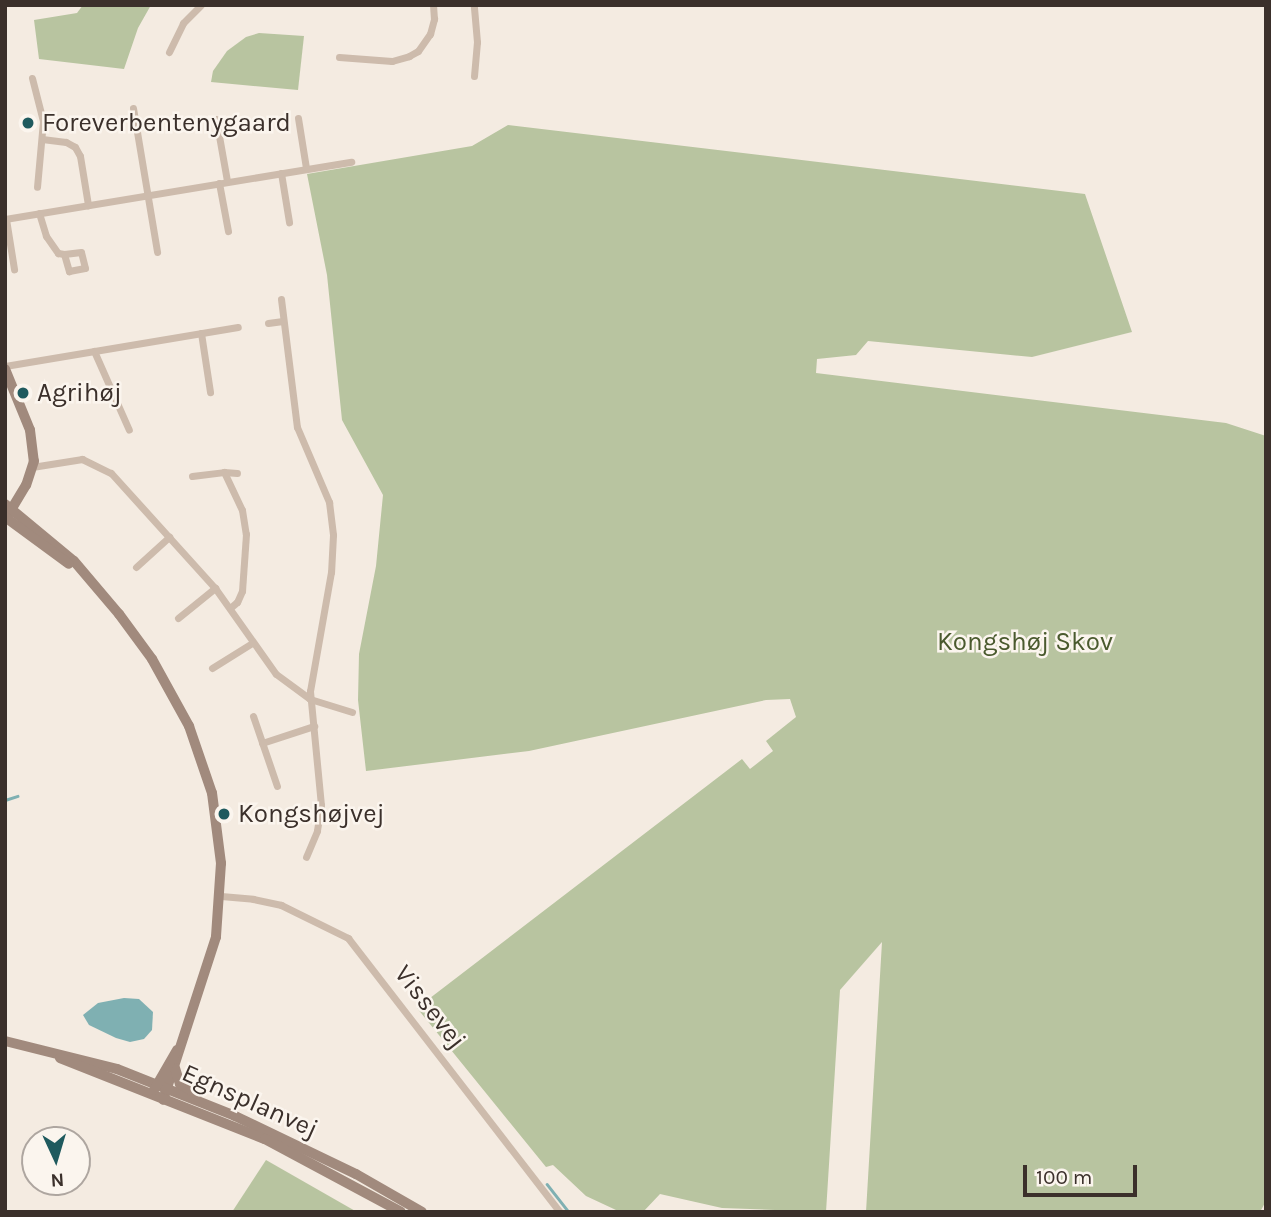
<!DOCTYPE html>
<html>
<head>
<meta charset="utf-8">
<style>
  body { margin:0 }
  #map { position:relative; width:1271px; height:1217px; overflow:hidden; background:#f4ebe1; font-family:Karla,sans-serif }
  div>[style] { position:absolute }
  .green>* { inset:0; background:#b8c4a0 }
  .water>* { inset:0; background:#7fb0b2 }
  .stream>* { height:2.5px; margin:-1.25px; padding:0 1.25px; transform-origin:1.25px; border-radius:1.25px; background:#7fb0b2 }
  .street>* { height:7px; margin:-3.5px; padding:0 3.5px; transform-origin:3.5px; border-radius:3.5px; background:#cdbbac }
  .secondary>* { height:10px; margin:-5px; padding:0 5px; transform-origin:5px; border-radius:5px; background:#a18a7d }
  .dots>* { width:19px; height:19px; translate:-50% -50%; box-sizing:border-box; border:4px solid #fbf5ee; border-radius:50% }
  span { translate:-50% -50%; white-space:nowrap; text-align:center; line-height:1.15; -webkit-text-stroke:5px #fbf5ee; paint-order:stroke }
  .poi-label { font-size:26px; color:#3b302b }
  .left { translate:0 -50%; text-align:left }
  .park-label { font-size:26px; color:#4a5a2e }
  .street-label { font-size:26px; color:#3b302b }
  .frame { position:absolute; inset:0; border:7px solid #3b302b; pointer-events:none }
  .north { position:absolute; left:21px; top:1126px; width:70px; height:70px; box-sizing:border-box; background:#fbf5ee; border:2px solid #aea6a0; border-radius:50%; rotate:176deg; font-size:19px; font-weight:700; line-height:28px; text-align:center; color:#3b302b }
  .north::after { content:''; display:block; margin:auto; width:24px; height:32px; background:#1f5a5e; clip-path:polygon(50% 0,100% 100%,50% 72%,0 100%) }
  .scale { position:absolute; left:1023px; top:1165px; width:114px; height:32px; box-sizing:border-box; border:4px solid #3b302b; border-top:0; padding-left:9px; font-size:21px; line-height:24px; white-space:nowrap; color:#3b302b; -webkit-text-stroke:5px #fbf5ee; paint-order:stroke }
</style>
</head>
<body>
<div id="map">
  <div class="green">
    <div style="clip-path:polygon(83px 5px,151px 5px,138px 28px,124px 69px,39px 59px,34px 20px,77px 13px)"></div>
    <div style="clip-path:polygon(259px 33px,304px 36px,298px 90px,211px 82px,213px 71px,227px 51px,246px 37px)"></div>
    <div style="clip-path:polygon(508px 125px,1085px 194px,1132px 332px,1032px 357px,868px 341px,856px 355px,817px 359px,816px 373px,1226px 423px,1266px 436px,1266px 1201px,1260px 1212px,866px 1212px,882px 942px,840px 990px,826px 1212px,722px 1208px,660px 1194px,643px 1212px,628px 1212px,616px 1210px,586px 1196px,553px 1165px,546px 1167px,417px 1008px,742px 759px,750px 769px,773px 751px,766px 741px,796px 717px,790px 699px,766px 700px,529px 751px,366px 771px,358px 700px,359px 654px,376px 566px,383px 495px,342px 420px,327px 275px,307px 174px,472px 146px)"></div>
    <div style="clip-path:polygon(266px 1160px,357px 1212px,232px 1212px)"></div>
  </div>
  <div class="water">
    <div style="clip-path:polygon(124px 998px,139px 999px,153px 1012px,152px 1030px,144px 1039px,130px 1042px,116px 1038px,89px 1025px,83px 1015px,98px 1003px)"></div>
  </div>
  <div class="stream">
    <div style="left:5px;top:800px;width:13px;rotate:-18deg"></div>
    <div style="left:547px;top:1184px;width:36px;rotate:52deg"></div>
  </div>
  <div class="street">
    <div style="left:169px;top:52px;width:32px;rotate:-64deg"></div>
    <div style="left:183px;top:23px;width:25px;rotate:-45deg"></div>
    <div style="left:339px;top:57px;width:53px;rotate:4.3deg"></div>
    <div style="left:392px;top:61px;width:18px;rotate:-16deg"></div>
    <div style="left:409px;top:56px;width:10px;rotate:-29deg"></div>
    <div style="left:418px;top:51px;width:21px;rotate:-55deg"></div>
    <div style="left:430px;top:34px;width:16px;rotate:-75deg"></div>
    <div style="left:434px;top:19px;width:14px;rotate:-94deg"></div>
    <div style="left:474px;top:76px;width:34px;rotate:-85deg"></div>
    <div style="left:477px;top:42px;width:37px;rotate:-95deg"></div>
    <div style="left:32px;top:78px;width:44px;rotate:75.7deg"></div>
    <div style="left:43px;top:121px;width:66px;rotate:95.2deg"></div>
    <div style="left:133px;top:108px;width:146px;rotate:80.5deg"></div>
    <div style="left:298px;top:118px;width:51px;rotate:80.9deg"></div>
    <div style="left:216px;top:119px;width:63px;rotate:79.9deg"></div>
    <div style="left:42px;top:139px;width:24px;rotate:7deg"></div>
    <div style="left:66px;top:142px;width:10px;rotate:29deg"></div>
    <div style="left:75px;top:147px;width:10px;rotate:61deg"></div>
    <div style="left:80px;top:156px;width:50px;rotate:80.7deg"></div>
    <div style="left:281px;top:173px;width:50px;rotate:80.7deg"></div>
    <div style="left:219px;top:183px;width:49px;rotate:79.4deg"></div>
    <div style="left:39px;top:213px;width:24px;rotate:73deg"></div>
    <div style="left:46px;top:236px;width:21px;rotate:55deg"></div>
    <div style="left:58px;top:253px;width:6px;rotate:9deg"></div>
    <div style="left:64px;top:254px;width:18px;rotate:74deg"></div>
    <div style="left:69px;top:271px;width:16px;rotate:-11deg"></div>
    <div style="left:85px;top:268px;width:16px;rotate:-104deg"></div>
    <div style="left:81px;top:252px;width:17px;rotate:173deg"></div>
    <div style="left:5px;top:219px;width:351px;rotate:-9.4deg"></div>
    <div style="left:6px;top:219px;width:51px;rotate:80.9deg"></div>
    <div style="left:281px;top:299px;width:129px;rotate:82.9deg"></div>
    <div style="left:297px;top:427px;width:82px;rotate:66.9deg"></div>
    <div style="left:329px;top:502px;width:33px;rotate:83deg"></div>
    <div style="left:333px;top:535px;width:37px;rotate:93deg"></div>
    <div style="left:331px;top:572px;width:121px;rotate:100deg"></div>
    <div style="left:310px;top:691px;width:115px;rotate:84.5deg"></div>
    <div style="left:321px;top:805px;width:26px;rotate:99deg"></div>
    <div style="left:317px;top:831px;width:28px;rotate:113deg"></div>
    <div style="left:268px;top:323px;width:15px;rotate:-8deg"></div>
    <div style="left:201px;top:333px;width:60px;rotate:81.3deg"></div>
    <div style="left:94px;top:351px;width:86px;rotate:66.1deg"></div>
    <div style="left:5px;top:366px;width:236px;rotate:-9.5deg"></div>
    <div style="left:32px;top:467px;width:51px;rotate:-9.1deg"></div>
    <div style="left:82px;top:459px;width:32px;rotate:26deg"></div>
    <div style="left:111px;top:473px;width:155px;rotate:47.9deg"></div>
    <div style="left:215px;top:588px;width:105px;rotate:54.7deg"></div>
    <div style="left:276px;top:674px;width:42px;rotate:36.3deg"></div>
    <div style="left:310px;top:699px;width:44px;rotate:17.2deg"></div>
    <div style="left:224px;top:472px;width:13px;rotate:4deg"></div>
    <div style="left:192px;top:476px;width:32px;rotate:-7deg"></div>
    <div style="left:224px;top:472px;width:42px;rotate:64.7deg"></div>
    <div style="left:242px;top:510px;width:24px;rotate:81deg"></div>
    <div style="left:246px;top:534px;width:57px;rotate:94deg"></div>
    <div style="left:242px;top:591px;width:12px;rotate:114deg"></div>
    <div style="left:237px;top:602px;width:9px;rotate:139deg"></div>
    <div style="left:136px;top:567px;width:45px;rotate:-42.3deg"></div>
    <div style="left:178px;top:618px;width:48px;rotate:-39deg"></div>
    <div style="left:212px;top:668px;width:47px;rotate:-32deg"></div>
    <div style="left:253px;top:716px;width:74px;rotate:71.1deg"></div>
    <div style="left:262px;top:743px;width:55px;rotate:-18.1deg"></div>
    <div style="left:221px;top:896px;width:32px;rotate:5deg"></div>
    <div style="left:253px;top:899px;width:29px;rotate:12deg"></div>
    <div style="left:281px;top:905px;width:75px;rotate:26.2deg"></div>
    <div style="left:348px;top:938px;width:346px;rotate:52.3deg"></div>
  </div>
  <div class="secondary">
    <div style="left:5px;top:369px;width:66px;rotate:67.7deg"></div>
    <div style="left:30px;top:430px;width:31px;rotate:83deg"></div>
    <div style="left:34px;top:461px;width:25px;rotate:108deg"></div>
    <div style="left:26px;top:485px;width:39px;rotate:121deg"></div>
    <div style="left:5px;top:504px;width:89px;rotate:39.6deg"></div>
    <div style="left:74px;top:561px;width:70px;rotate:49.7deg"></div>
    <div style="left:119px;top:614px;width:56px;rotate:53.7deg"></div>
    <div style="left:152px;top:659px;width:77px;rotate:61.1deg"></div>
    <div style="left:189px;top:726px;width:71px;rotate:71.1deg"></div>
    <div style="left:212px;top:793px;width:71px;rotate:82.7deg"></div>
    <div style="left:221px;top:863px;width:74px;rotate:93.9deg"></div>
    <div style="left:216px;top:937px;width:171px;rotate:108deg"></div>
    <div style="left:5px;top:517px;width:79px;rotate:36.3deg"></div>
    <div style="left:5px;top:1041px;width:115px;rotate:14deg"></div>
    <div style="left:117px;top:1069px;width:127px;rotate:21.7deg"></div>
    <div style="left:235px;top:1116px;width:134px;rotate:25.6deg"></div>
    <div style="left:356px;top:1174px;width:76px;rotate:29.9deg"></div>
    <div style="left:60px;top:1058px;width:220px;rotate:21.6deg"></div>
    <div style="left:265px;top:1139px;width:154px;rotate:28.2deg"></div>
    <div style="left:175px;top:1068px;width:17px;rotate:73deg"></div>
    <div style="left:180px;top:1084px;width:20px;rotate:30deg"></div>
    <div style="left:154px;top:1090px;width:46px;rotate:-60.1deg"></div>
  </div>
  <div class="dots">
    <div style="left:28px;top:123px;background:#1f5a5e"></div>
    <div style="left:23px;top:393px;background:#1f5a5e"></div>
    <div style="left:224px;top:814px;background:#1f5a5e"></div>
  </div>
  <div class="poi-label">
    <span class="left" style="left:42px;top:123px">Foreverbentenygaard</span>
    <span class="left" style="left:37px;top:393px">Agrihøj</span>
    <span class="left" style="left:238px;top:814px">Kongshøjvej</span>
  </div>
  <div class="park-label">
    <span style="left:1025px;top:642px">Kongshøj Skov</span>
  </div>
  <div class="street-label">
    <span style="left:430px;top:1007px;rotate:52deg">Vissevej</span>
    <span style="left:250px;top:1101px;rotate:24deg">Egnsplanvej</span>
  </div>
  <div class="frame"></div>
  <div class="north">N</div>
  <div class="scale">100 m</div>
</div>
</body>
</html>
